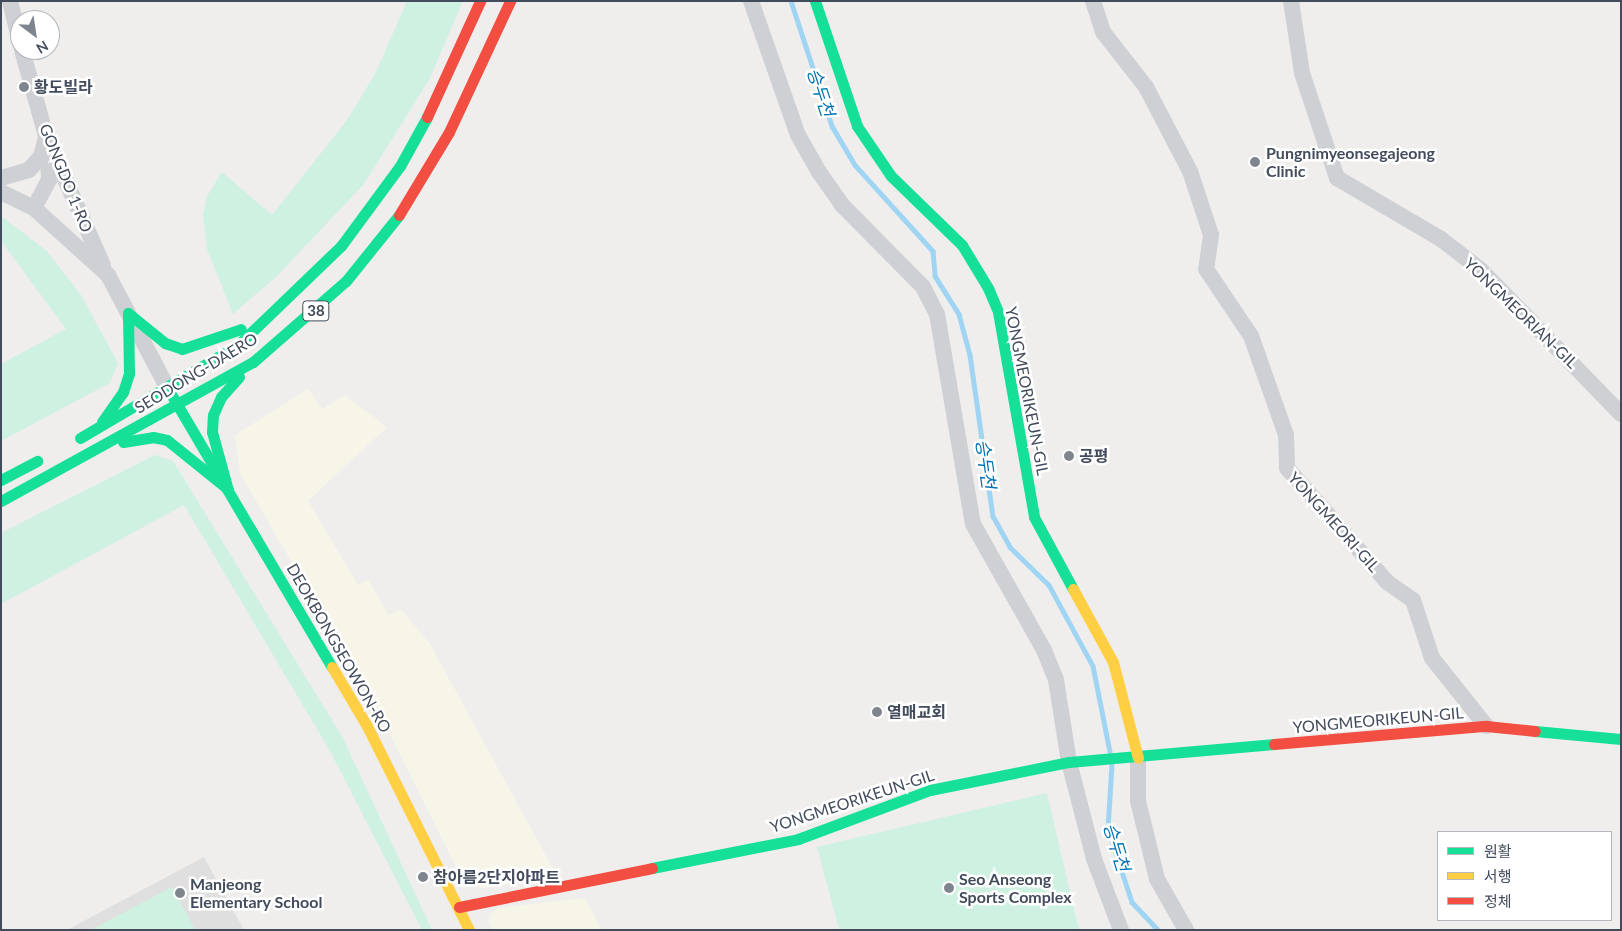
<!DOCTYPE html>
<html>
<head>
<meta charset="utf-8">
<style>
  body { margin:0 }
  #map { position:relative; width:1622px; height:931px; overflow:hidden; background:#efeeed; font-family:Lato,"Noto Sans KR",sans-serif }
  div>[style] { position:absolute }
  .commercial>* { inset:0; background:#f7f5e8 }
  .education>* { inset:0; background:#e0dfe0 }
  .green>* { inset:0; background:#cff1e1 }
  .stream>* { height:4.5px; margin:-2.25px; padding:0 2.25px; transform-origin:2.25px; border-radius:2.25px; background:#9fd5f3 }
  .street>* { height:16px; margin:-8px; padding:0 8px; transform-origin:8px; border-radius:8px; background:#ced0d4 }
  .fast>* { height:11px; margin:-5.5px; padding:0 5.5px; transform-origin:5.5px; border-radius:5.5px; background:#16e098 }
  .slow>* { height:11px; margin:-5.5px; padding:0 5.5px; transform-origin:5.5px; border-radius:5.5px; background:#ffcf43 }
  .jam>* { height:11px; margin:-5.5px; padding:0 5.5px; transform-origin:5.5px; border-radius:5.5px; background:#f24e42 }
  .dots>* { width:14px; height:14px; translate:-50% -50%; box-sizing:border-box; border:2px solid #fff; border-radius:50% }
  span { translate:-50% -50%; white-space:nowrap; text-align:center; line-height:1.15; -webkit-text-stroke:5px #fff; paint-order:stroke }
  .shield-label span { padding:1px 4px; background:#fff; border:1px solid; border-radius:4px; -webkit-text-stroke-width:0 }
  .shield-label { font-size:15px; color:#434c5c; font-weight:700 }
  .poi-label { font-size:16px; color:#434c5c; font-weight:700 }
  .left { translate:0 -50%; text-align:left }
  .street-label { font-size:16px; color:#434c5c }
  .water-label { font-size:18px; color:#0072b2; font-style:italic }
  .frame { position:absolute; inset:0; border:2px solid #434c5c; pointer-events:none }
  .legend { position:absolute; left:1437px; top:831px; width:175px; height:90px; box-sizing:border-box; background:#fff; border:1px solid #b4b7be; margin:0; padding:6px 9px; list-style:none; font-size:15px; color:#434c5c }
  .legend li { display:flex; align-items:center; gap:10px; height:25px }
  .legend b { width:25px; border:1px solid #b4b7be }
  .north { position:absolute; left:10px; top:10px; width:50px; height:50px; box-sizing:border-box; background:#fff; border:1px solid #b4b7be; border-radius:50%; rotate:149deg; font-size:14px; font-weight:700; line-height:20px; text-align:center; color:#434c5c }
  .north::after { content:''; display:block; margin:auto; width:18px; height:22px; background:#7f858f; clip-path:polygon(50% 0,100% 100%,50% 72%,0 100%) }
</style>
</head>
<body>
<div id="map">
  <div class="commercial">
    <div style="clip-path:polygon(308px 389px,322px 409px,345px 395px,387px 427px,308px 501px,358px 585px,368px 579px,388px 615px,401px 609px,430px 644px,557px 876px,482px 888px,463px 881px,380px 714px,240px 473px,235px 435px)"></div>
    <div style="clip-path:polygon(585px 898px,602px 930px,492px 930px,489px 922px,490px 914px,498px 908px)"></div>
  </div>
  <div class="education">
    <div style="clip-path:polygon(204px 857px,244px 930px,67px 930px)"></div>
  </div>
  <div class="green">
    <div style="clip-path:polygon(407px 1px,463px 1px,430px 78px,364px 184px,277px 276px,233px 314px,207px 249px,203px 215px,207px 196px,222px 172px,272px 215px,347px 120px,375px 74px)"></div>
    <div style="clip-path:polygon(1px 216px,47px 251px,81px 295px,118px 363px,110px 383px,1px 441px,1px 364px,66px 329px,1px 241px)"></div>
    <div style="clip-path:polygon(155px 455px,173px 461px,343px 738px,432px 930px,422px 930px,330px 751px,184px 505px,1px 604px,1px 533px)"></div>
    <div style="clip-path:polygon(1047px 793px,1079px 930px,839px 930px,817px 847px)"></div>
    <div style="clip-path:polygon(172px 887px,195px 930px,91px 930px)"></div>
  </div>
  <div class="stream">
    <div style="left:791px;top:1px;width:132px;rotate:71.8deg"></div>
    <div style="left:832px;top:126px;width:45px;rotate:59.5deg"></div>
    <div style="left:855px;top:165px;width:116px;rotate:47.8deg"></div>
    <div style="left:933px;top:251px;width:25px;rotate:85deg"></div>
    <div style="left:935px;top:276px;width:45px;rotate:57.7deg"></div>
    <div style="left:959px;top:314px;width:42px;rotate:75deg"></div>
    <div style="left:970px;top:355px;width:163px;rotate:81.9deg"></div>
    <div style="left:993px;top:516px;width:35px;rotate:61deg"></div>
    <div style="left:1010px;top:547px;width:54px;rotate:44.3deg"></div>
    <div style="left:1049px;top:585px;width:92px;rotate:61.5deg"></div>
    <div style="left:1093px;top:666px;width:88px;rotate:78.8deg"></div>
    <div style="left:1112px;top:765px;width:64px;rotate:93.6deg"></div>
    <div style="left:1108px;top:829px;width:77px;rotate:71.8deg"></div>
    <div style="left:1132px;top:902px;width:38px;rotate:47deg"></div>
  </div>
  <div class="street">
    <div style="left:10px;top:1px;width:42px;rotate:76.3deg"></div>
    <div style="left:751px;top:1px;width:142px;rotate:70.7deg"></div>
    <div style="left:798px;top:135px;width:43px;rotate:60.4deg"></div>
    <div style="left:819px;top:172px;width:39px;rotate:55deg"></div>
    <div style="left:841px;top:204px;width:117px;rotate:45.3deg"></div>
    <div style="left:923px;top:287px;width:30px;rotate:63deg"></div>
    <div style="left:937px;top:314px;width:213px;rotate:80.3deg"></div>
    <div style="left:973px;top:524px;width:145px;rotate:60.6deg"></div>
    <div style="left:1044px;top:650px;width:32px;rotate:68deg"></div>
    <div style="left:1056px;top:680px;width:83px;rotate:81deg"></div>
    <div style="left:1069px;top:762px;width:100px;rotate:75.5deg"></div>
    <div style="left:1094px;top:859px;width:76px;rotate:69.2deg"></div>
    <div style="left:1093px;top:1px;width:33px;rotate:72deg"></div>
    <div style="left:1103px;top:32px;width:70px;rotate:52deg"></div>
    <div style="left:1146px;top:87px;width:95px;rotate:62.4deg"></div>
    <div style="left:1190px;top:171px;width:67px;rotate:71.8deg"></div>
    <div style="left:1211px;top:235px;width:34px;rotate:98deg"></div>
    <div style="left:1206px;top:269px;width:81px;rotate:56.1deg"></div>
    <div style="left:1251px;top:336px;width:105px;rotate:70.5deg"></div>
    <div style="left:1286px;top:435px;width:33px;rotate:88deg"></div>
    <div style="left:1287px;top:468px;width:152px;rotate:48.7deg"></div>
    <div style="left:1387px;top:582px;width:32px;rotate:35deg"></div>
    <div style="left:1413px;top:600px;width:61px;rotate:71.9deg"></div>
    <div style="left:1432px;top:658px;width:87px;rotate:51.5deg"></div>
    <div style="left:1291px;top:1px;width:73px;rotate:81.3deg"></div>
    <div style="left:1302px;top:73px;width:111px;rotate:71.6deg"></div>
    <div style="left:1337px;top:178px;width:121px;rotate:30.4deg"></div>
    <div style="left:1441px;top:239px;width:51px;rotate:37.8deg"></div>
    <div style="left:1481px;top:270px;width:201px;rotate:45.8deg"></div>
    <div style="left:22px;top:50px;width:89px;rotate:74.4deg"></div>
    <div style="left:46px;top:136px;width:141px;rotate:66.2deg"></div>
    <div style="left:1px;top:178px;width:29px;rotate:-16deg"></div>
    <div style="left:29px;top:170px;width:18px;rotate:-49deg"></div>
    <div style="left:41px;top:156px;width:16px;rotate:-75deg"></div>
    <div style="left:1px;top:192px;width:37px;rotate:26deg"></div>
    <div style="left:34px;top:208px;width:100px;rotate:42.2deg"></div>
    <div style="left:108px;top:275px;width:129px;rotate:62.2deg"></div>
    <div style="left:34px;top:208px;width:32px;rotate:-62deg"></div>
    <div style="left:49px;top:180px;width:29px;rotate:-92deg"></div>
    <div style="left:1138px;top:758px;width:43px;rotate:90deg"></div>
    <div style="left:1138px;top:801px;width:80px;rotate:76.3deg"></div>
    <div style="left:1157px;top:879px;width:59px;rotate:60.4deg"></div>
  </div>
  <div class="fast">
    <div style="left:815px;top:1px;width:132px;rotate:71.4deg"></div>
    <div style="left:857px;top:126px;width:60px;rotate:55.8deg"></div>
    <div style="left:891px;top:176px;width:99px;rotate:44.2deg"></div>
    <div style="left:962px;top:245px;width:50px;rotate:58.8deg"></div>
    <div style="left:988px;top:288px;width:26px;rotate:67deg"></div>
    <div style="left:998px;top:312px;width:208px;rotate:80deg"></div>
    <div style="left:1034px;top:517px;width:82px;rotate:61.6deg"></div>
    <div style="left:128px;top:313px;width:48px;rotate:39deg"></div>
    <div style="left:165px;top:343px;width:18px;rotate:19deg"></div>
    <div style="left:182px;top:349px;width:62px;rotate:-18.7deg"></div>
    <div style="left:168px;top:389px;width:323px;rotate:59.5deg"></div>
    <div style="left:102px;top:422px;width:37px;rotate:-55deg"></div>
    <div style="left:123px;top:392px;width:20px;rotate:-72deg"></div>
    <div style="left:129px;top:373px;width:60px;rotate:-91deg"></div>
    <div style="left:80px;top:438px;width:183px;rotate:-30.5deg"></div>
    <div style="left:238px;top:345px;width:143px;rotate:-43.9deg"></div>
    <div style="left:341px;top:246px;width:99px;rotate:-53.6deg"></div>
    <div style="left:400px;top:166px;width:56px;rotate:-61.1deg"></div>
    <div style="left:123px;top:442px;width:30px;rotate:-9deg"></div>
    <div style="left:153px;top:437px;width:14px;rotate:12deg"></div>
    <div style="left:167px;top:440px;width:78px;rotate:38.8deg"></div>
    <div style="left:1px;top:480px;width:41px;rotate:-27.8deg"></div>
    <div style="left:228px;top:490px;width:60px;rotate:-105.4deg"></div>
    <div style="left:212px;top:432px;width:17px;rotate:-87deg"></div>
    <div style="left:213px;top:415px;width:20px;rotate:-66deg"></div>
    <div style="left:221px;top:397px;width:27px;rotate:-48deg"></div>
    <div style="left:1px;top:501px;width:288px;rotate:-28.9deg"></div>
    <div style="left:253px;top:362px;width:123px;rotate:-41.1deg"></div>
    <div style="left:346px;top:281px;width:85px;rotate:-51.2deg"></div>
    <div style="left:1535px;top:731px;width:86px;rotate:5.3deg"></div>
    <div style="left:652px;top:868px;width:149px;rotate:-11.2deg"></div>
    <div style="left:798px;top:839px;width:141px;rotate:-20.4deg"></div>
    <div style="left:930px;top:790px;width:142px;rotate:-11.4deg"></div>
    <div style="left:1069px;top:762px;width:206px;rotate:-5deg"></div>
  </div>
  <div class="slow">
    <div style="left:1073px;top:589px;width:83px;rotate:61.3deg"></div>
    <div style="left:1113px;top:662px;width:99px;rotate:75.4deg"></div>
    <div style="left:332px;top:667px;width:69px;rotate:59.3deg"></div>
    <div style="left:367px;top:726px;width:228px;rotate:63.4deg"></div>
  </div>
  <div class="jam">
    <div style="left:427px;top:117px;width:128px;rotate:-65.4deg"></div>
    <div style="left:399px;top:215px;width:97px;rotate:-58.9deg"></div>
    <div style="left:449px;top:132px;width:145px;rotate:-65deg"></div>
    <div style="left:1274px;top:744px;width:213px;rotate:-4.9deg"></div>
    <div style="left:1486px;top:726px;width:49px;rotate:5.8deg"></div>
    <div style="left:459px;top:907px;width:197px;rotate:-11.4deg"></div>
  </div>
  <div class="dots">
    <div style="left:24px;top:87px;background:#7f858f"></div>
    <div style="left:1255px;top:162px;background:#7f858f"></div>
    <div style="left:1069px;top:456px;background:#7f858f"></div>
    <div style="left:877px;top:712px;background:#7f858f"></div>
    <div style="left:423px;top:877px;background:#7f858f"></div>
    <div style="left:949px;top:888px;background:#7f858f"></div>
    <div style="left:180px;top:893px;background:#7f858f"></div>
  </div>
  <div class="shield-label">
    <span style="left:316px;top:311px">38</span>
  </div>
  <div class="poi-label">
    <span class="left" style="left:34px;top:87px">황도빌라</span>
    <span class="left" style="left:1266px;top:162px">Pungnimyeonsegajeong<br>Clinic</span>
    <span class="left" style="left:1079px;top:456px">공평</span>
    <span class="left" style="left:887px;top:712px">열매교회</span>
    <span class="left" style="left:433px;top:877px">참아름2단지아파트</span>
    <span class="left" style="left:959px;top:888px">Seo Anseong<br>Sports Complex</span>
    <span class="left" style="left:190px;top:893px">Manjeong<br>Elementary School</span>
  </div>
  <div class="street-label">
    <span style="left:66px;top:178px;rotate:68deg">GONGDO 1-RO</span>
    <span style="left:1521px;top:313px;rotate:44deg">YONGMEORIAN-GIL</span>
    <span style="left:196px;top:373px;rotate:-31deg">SEODONG-DAERO</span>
    <span style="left:1027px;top:391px;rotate:79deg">YONGMEORIKEUN-GIL</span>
    <span style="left:1334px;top:522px;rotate:48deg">YONGMEORI-GIL</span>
    <span style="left:339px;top:648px;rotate:60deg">DEOKBONGSEOWON-RO</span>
    <span style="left:1378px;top:720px;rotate:-5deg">YONGMEORIKEUN-GIL</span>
    <span style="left:852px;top:801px;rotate:-18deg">YONGMEORIKEUN-GIL</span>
  </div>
  <div class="water-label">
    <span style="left:821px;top:92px;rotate:72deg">승두천</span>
    <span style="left:986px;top:464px;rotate:82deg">승두천</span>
    <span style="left:1117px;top:847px;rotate:73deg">승두천</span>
  </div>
  <div class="frame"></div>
  <ul class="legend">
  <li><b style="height:6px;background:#16e098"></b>원활</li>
  <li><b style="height:6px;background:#ffcf43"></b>서행</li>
  <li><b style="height:6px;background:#f24e42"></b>정체</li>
  </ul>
  <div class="north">N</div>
</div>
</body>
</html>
